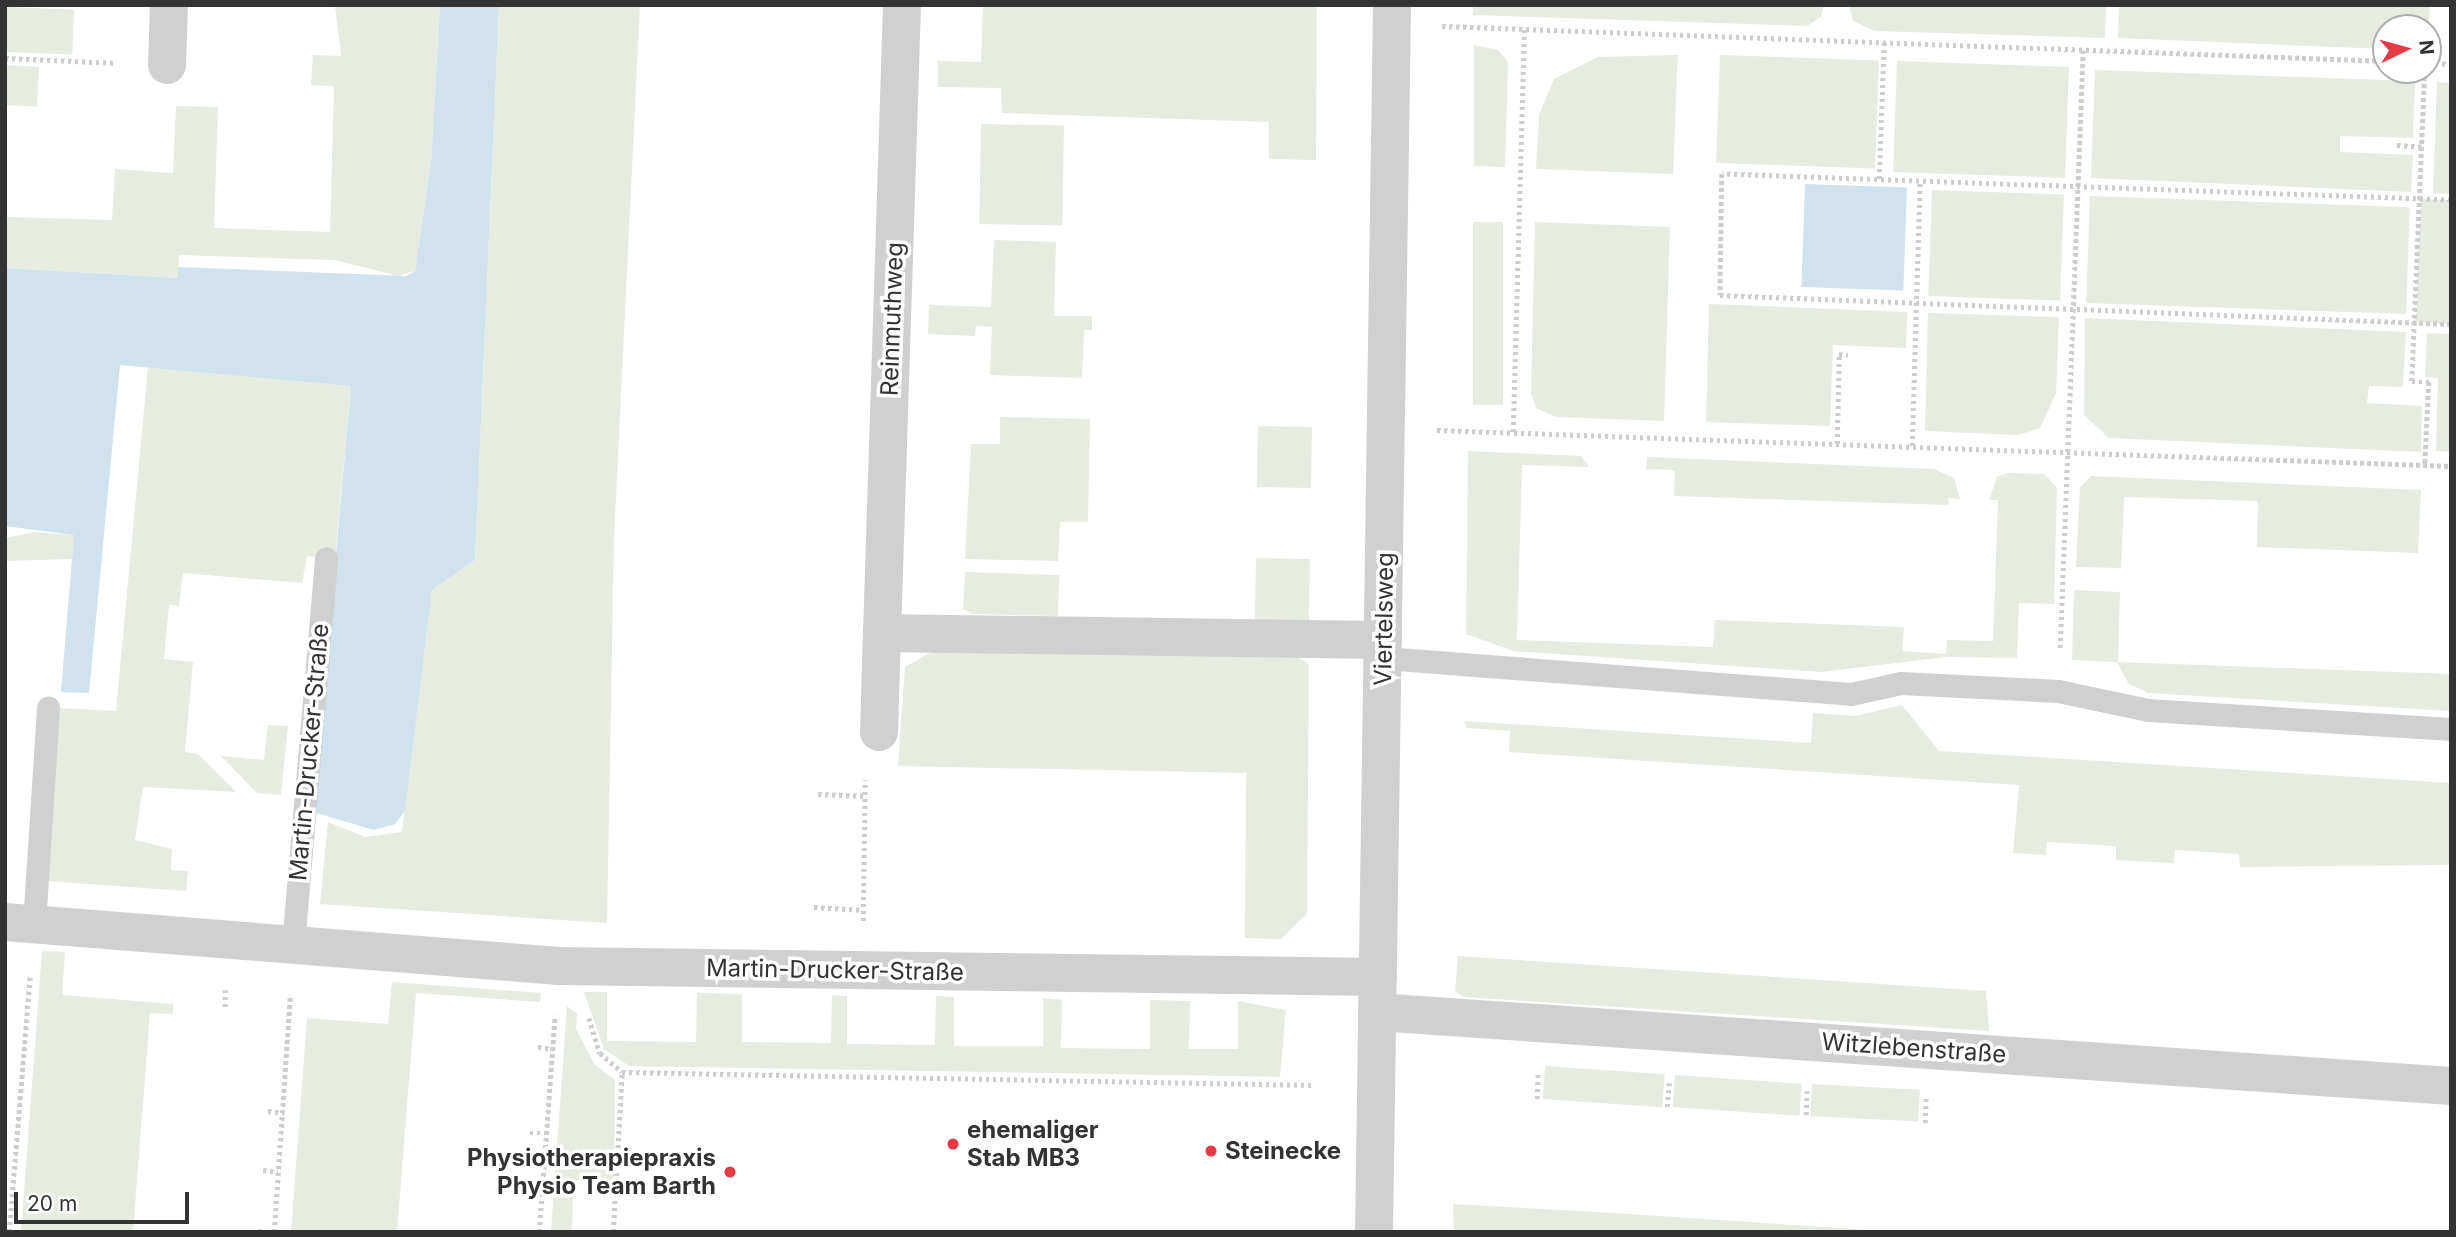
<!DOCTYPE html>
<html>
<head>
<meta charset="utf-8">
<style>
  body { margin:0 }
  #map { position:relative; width:2456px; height:1237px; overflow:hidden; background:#fff; font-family:Inter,sans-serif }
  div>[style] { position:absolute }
  .green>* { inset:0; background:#e6ecdf; transform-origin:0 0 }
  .water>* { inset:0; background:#cfe2ee; transform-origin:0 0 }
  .path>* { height:4.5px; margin-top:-2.25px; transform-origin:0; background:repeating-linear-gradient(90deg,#cdcdcd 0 3.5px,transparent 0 7px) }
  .lane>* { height:23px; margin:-11.5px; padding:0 11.5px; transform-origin:11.5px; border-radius:11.5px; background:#d0d0d0 }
  .street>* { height:38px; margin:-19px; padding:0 19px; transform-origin:19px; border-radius:19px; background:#d0d0d0 }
  .dots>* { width:19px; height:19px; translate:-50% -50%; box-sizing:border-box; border:4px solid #fff; border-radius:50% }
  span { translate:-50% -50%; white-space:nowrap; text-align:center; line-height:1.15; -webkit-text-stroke:7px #fff; paint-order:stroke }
  .street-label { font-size:24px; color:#333 }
  .poi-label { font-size:24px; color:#333; font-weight:700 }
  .left { translate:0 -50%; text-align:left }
  .right { translate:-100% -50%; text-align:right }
  .frame { position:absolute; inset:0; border:7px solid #333; pointer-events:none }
  .north { position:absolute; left:2372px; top:14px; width:70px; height:70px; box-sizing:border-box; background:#fff; border:2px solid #adadad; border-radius:50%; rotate:85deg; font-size:19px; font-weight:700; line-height:28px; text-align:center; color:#333 }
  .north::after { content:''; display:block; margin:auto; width:24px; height:32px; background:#e63946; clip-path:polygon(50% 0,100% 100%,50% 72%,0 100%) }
  .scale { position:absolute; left:14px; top:1192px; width:175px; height:32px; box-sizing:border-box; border:4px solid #333; border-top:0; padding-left:9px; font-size:21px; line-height:24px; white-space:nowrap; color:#333; -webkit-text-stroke:5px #fff; paint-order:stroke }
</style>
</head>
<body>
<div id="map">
  <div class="green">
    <div style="clip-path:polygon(335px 5px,440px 5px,431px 162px,415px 271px,398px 276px,334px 260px,179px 255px,178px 278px,5px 268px,5px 217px,112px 220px,115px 169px,173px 173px,176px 106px,218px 107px,214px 228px,330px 232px,334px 86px,311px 85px,313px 55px,341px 56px)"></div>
    <div style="clip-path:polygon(499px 5px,640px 5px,614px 539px,607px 923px,320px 904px,328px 822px,365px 837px,402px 832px,432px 590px,475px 560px)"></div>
    <div style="clip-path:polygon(983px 5px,1317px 5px,1316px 160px,1269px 159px,1269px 122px,1002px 113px,1001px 88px,938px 87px,938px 61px,981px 62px)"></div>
    <div style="clip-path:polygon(1473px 5px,1824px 5px,1821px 17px,1807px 26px,1473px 15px)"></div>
    <div style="clip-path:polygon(1849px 5px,2106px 5px,2105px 38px,1875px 31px,1853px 21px)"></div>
    <div style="clip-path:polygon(2119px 5px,2430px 5px,2428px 35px,2428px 28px,2386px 28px,2386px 49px,2118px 38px)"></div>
    <div style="left:5px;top:7px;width:69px;height:45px;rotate:2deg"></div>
    <div style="clip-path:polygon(1474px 45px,1498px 50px,1508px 62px,1505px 167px,1474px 166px)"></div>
    <div style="clip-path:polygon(1678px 55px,1673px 174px,1536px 169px,1539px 115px,1554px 79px,1598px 57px)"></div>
    <div style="left:1720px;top:55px;width:159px;height:108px;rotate:2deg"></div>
    <div style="left:1897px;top:61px;width:172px;height:111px;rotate:2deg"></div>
    <div style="left:5px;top:65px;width:34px;height:40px;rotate:3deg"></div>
    <div style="clip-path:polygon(2095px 70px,2415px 81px,2413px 138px,2340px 136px,2340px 152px,2413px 155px,2411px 192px,2091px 178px)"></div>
    <div style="clip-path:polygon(2437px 82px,2451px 83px,2451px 194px,2433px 193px)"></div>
    <div style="left:981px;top:124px;width:83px;height:100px;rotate:1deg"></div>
    <div style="left:1932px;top:190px;width:132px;height:106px;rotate:2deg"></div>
    <div style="left:2090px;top:196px;width:320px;height:107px;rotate:2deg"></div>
    <div style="clip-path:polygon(2421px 199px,2451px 200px,2451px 324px,2416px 322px)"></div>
    <div style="left:1473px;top:222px;width:30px;height:183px"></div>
    <div style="clip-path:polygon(1535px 222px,1670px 227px,1664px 421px,1556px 417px,1536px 408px,1531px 393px)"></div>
    <div style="clip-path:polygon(994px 240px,1056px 242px,1054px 316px,1092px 316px,1092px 330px,1084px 330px,1082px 378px,990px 375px,992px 327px,976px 326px,975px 336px,928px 334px,929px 305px,991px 307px)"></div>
    <div style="clip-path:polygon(1709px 304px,1907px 312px,1906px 348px,1833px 345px,1830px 426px,1706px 422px)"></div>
    <div style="clip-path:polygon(1928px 313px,2059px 317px,2056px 393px,2040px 428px,2018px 435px,1925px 431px)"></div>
    <div style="clip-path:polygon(2085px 318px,2406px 332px,2403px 387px,2369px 386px,2367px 403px,2422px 406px,2421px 452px,2109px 438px,2084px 415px)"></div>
    <div style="clip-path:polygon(2427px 333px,2451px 334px,2451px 452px,2436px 451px,2438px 378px,2425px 377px)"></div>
    <div style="clip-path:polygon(148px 367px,351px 386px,335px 559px,307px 556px,302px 583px,183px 573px,179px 606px,169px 605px,164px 659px,193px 662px,185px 752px,198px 754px,236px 792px,143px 787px,135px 840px,172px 849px,171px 870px,188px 871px,186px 891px,47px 881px,60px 708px,116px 711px)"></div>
    <div style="clip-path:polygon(1000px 417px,1090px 419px,1088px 522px,1060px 522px,1058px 561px,965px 559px,971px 444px,1000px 444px)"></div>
    <div style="left:1258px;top:426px;width:54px;height:61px;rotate:1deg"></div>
    <div style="clip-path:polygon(1468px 451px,1581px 456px,1589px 467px,1522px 465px,1517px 640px,1713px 647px,1715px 620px,1904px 627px,1902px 651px,1946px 654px,1947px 640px,1993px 641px,1998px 500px,1989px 500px,1997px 477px,2007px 473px,2044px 474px,2057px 488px,2054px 604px,2019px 603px,2017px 658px,1946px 657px,1821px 672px,1513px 651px,1466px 634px)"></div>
    <div style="clip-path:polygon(1647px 457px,1934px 469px,1954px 478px,1960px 499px,1948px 498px,1949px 505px,1674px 496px,1675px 470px,1646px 469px)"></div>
    <div style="clip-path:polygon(2091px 476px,2421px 490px,2418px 553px,2257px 547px,2258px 501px,2124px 497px,2121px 568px,2076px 567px,2080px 488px)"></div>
    <div style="clip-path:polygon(35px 532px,74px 535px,72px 559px,5px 561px,5px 538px)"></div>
    <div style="left:1256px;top:558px;width:54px;height:62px;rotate:1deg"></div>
    <div style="clip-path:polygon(965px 572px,1059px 575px,1058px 616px,972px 614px,963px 609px)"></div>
    <div style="clip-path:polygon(2074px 590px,2120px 592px,2118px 662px,2451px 674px,2451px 711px,2148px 693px,2129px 684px,2117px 662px,2072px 660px)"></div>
    <div style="clip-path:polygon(935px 650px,1295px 656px,1309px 664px,1307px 914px,1281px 939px,1245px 938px,1246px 773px,898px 766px,905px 667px)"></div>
    <div style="clip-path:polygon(1902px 705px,1939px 751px,2451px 783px,2451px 865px,2240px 867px,2239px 854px,2175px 850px,2174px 863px,2116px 860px,2116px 846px,2047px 842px,2046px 855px,2013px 853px,2019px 785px,1509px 752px,1510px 731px,1467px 728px,1464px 721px,1811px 743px,1813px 713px,1856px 716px)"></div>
    <div style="clip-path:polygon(268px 725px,288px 726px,281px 795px,257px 793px,221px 756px,264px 760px)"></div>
    <div style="clip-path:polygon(42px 951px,65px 952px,62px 995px,173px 1004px,173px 1014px,150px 1013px,133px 1232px,21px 1232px)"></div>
    <div style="clip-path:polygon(1458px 956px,1986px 991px,1989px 1031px,1463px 997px,1455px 991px)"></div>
    <div style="clip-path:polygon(392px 982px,541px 993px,540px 1002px,416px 993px,397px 1232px,291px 1232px,307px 1018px,388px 1024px)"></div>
    <div style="clip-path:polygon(584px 992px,607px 992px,607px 1041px,696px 1042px,697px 993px,742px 994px,742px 1042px,831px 1043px,832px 995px,847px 996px,847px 1044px,935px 1045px,936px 996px,954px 997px,954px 1046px,1043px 1046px,1043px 998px,1062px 1000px,1061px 1048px,1150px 1049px,1150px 1000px,1190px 1001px,1189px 1049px,1238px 1049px,1238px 1001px,1286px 1010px,1280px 1077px,629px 1066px,604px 1049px)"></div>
    <div style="clip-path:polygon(567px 1006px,577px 1014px,576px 1029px,594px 1064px,615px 1080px,614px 1181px,574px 1180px,572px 1232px,551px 1232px)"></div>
    <div style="left:1545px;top:1066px;width:120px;height:33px;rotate:4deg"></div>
    <div style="left:1675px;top:1075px;width:127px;height:32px;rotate:4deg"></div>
    <div style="left:1812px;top:1084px;width:108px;height:32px;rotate:3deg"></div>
    <div style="clip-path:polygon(1453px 1204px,1598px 1212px,1899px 1232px,1454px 1232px)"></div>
  </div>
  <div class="water">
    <div style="clip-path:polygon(440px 5px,499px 5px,475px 560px,432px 590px,405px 811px,395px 824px,374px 830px,313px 812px,351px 386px,120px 365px,89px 693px,61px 692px,74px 535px,5px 526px,5px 268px,178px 278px,178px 267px,406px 276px,415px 271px,431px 162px)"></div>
    <div style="left:1805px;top:184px;width:102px;height:103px;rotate:2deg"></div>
  </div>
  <div class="path">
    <div style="left:1442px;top:26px;width:945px;rotate:2.12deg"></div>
    <div style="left:5px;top:58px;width:112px;rotate:2.6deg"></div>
    <div style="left:2428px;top:63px;width:23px;rotate:2deg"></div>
    <div style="left:2425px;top:70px;width:312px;rotate:92.4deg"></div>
    <div style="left:2412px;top:382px;width:17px"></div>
    <div style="left:2429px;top:382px;width:83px;rotate:92.8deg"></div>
    <div style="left:2397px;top:145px;width:26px;rotate:4deg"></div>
    <div style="left:1879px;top:179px;width:137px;rotate:-87.9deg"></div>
    <div style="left:2451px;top:200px;width:729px;rotate:-177.96deg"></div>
    <div style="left:1722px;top:174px;width:121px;rotate:90.9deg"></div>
    <div style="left:1720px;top:295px;width:732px;rotate:2.27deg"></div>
    <div style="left:1437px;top:430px;width:1015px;rotate:2.03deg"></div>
    <div style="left:1513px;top:432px;width:403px;rotate:-88.4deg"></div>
    <div style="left:1837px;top:444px;width:90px;rotate:-88.7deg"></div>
    <div style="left:1839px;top:354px;width:9px;rotate:6deg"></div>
    <div style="left:1912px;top:446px;width:265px;rotate:-88.3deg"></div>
    <div style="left:2060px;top:648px;width:598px;rotate:-87.8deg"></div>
    <div style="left:818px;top:794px;width:47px;rotate:2.4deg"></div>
    <div style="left:814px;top:907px;width:49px;rotate:3.5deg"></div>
    <div style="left:863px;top:921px;width:141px;rotate:-89.2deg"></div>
    <div style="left:225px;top:1007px;width:17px;rotate:-90deg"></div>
    <div style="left:589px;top:1018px;width:37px;rotate:73deg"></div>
    <div style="left:600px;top:1053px;width:29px;rotate:41deg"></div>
    <div style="left:622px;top:1072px;width:690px;rotate:1.08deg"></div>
    <div style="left:538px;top:1047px;width:15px;rotate:8deg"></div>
    <div style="left:1537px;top:1099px;width:27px;rotate:-88deg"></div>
    <div style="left:1667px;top:1107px;width:24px;rotate:-85deg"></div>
    <div style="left:268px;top:1111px;width:16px;rotate:7deg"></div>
    <div style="left:1806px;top:1115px;width:24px;rotate:-88deg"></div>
    <div style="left:1925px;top:1123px;width:25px;rotate:-88deg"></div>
    <div style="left:530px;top:1133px;width:17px"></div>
    <div style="left:263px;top:1170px;width:15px;rotate:8deg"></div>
    <div style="left:526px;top:1184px;width:17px;rotate:3deg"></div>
    <div style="left:258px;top:1231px;width:8px;rotate:7deg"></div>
    <div style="left:9px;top:1232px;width:259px;rotate:-85.3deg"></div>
    <div style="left:274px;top:1232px;width:238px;rotate:-86.1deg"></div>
    <div style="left:539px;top:1232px;width:217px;rotate:-85.8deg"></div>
    <div style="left:613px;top:1232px;width:160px;rotate:-86.8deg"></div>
  </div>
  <div class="lane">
    <div style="left:1384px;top:658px;width:468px;rotate:4.4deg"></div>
    <div style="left:1851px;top:694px;width:51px;rotate:-12.4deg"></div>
    <div style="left:1901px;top:683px;width:157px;rotate:2.9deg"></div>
    <div style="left:2058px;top:691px;width:92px;rotate:11.9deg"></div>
    <div style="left:2148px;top:710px;width:304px;rotate:3.6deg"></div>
    <div style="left:34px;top:925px;width:218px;rotate:-86.3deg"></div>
    <div style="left:293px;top:945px;width:388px;rotate:-85.1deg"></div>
  </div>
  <div class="street">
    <div style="left:902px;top:5px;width:628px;rotate:91.82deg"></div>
    <div style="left:882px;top:633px;width:501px;rotate:0.8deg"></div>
    <div style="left:167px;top:65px;width:60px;rotate:-88.1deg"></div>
    <div style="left:879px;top:732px;width:99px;rotate:-88.3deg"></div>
    <div style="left:5px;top:922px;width:556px;rotate:4.54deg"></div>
    <div style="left:559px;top:966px;width:819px;rotate:0.77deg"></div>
    <div style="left:1377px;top:1012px;width:1077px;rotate:3.94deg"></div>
    <div style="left:1374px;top:1232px;width:1227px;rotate:-89.16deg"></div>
  </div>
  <div class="dots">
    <div style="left:953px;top:1144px;background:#e63946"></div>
    <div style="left:1211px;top:1151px;background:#e63946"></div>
    <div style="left:730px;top:1172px;background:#e63946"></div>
  </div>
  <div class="street-label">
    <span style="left:892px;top:319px;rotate:-88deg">Reinmuthweg</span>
    <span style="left:1384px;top:619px;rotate:-89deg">Viertelsweg</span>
    <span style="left:309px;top:752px;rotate:-85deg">Martin-Drucker-Straße</span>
    <span style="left:835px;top:970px;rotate:1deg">Martin-Drucker-Straße</span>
    <span style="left:1914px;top:1048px;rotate:4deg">Witzlebenstraße</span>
  </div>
  <div class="poi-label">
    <span class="left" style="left:967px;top:1144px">ehemaliger<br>Stab MB3</span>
    <span class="left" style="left:1225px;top:1151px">Steinecke</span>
    <span class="right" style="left:716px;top:1172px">Physiotherapiepraxis<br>Physio Team Barth</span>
  </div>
  <div class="frame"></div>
  <div class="north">N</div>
  <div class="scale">20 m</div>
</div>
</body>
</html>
